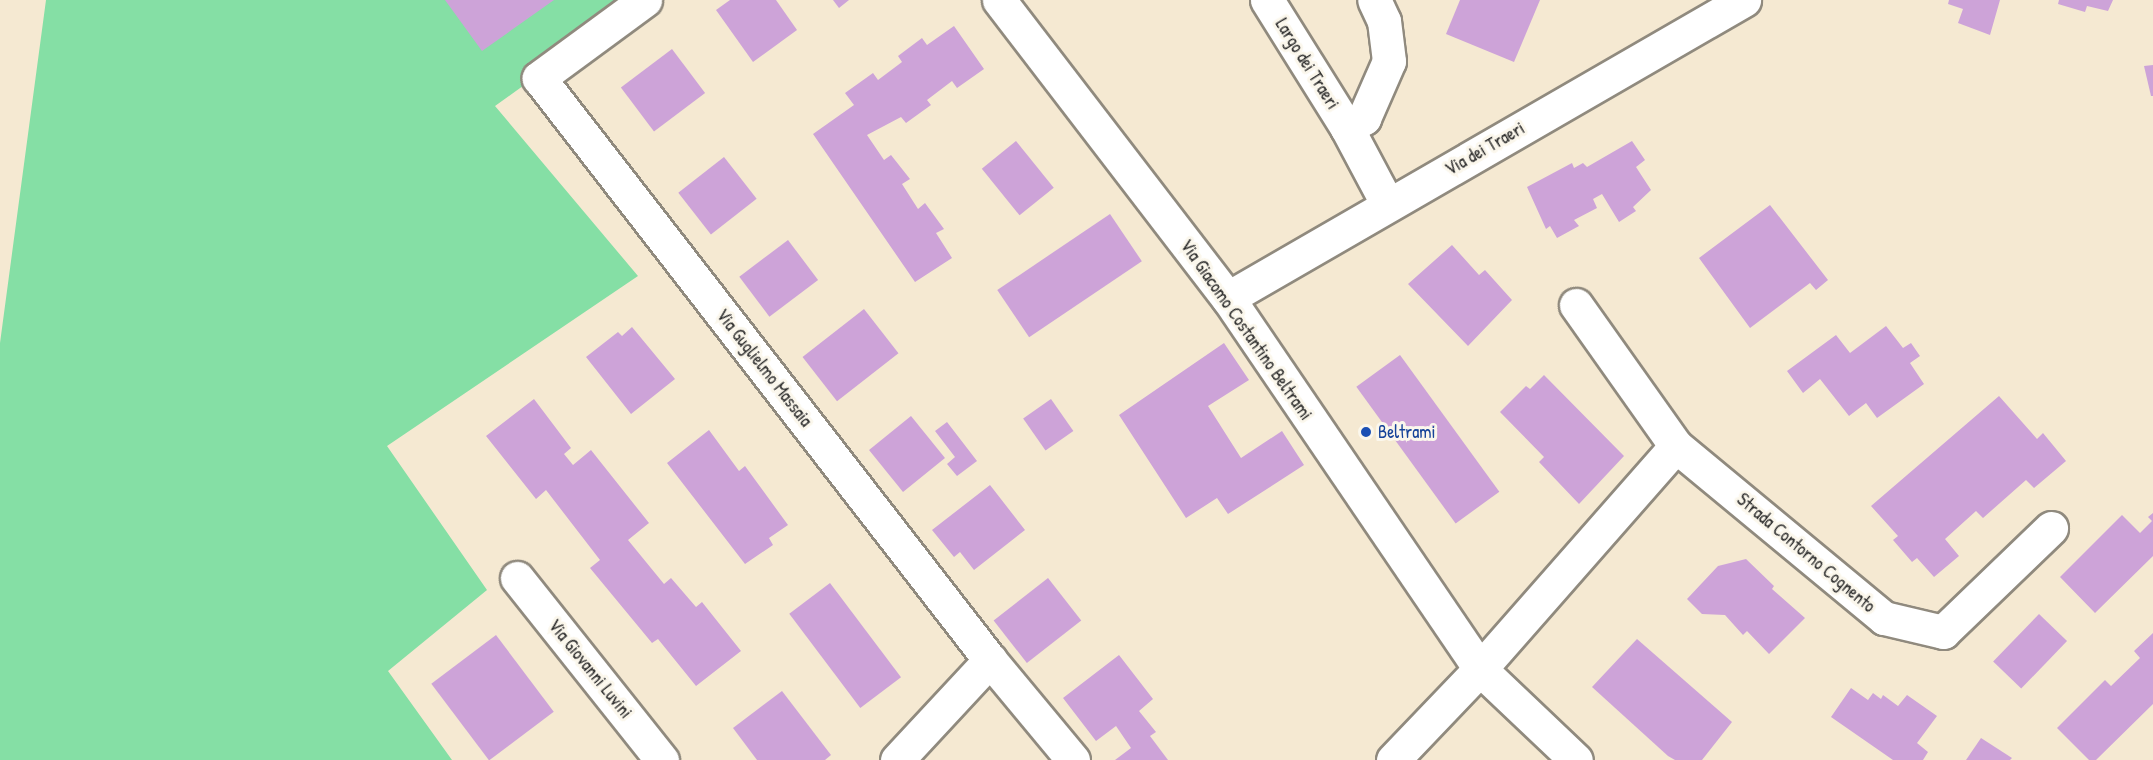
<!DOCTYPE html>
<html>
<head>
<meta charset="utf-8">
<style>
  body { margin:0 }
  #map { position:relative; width:2153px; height:760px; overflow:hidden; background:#f5e9d2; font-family:"Patrick Hand",sans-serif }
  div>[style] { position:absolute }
  .green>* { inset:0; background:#85dfa5 }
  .building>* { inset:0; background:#cda3d8; transform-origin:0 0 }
  .roads { filter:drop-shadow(2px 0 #908a7e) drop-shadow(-2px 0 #908a7e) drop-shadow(0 2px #908a7e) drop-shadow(0 -2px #908a7e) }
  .minor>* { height:33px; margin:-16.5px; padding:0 16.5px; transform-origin:16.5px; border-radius:16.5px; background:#fff }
  .dots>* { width:16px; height:16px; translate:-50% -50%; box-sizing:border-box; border:3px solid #fbf7ec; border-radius:50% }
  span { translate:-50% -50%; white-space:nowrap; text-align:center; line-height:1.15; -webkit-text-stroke:6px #fbf7ec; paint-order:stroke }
  .street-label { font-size:18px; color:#2b2b2b }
  .transit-label { font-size:18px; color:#164399 }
  .left { translate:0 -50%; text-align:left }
</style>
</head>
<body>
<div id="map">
  <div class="green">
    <div style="clip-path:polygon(46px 0,642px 0,495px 106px,638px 276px,387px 446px,487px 590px,388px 671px,452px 760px,0 760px,0 343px)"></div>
  </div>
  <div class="building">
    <div style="clip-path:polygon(445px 0,554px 0,482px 51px)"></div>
    <div style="clip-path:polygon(730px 0,776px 0,797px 30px,753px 62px,716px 10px)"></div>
    <div style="clip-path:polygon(833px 0,849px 0,839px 8px)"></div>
    <div style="clip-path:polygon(1460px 0,1540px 0,1514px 62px,1446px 34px)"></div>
    <div style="clip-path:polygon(1949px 0,2000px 0,1990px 35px,1958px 23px,1963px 9px,1948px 4px)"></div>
    <div style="clip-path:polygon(2059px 0,2113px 0,2108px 11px,2087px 6px,2085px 12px,2058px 4px)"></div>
    <div style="clip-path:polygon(954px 26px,984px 69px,957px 88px,952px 81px,927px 100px,931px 105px,906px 123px,901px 117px,867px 135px,884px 160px,891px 155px,910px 179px,902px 184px,918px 209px,925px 203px,944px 229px,936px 233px,952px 258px,915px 282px,813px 134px,854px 105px,845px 93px,873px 73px,878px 80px,902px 62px,898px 56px,922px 38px,927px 45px)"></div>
    <div style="left:672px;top:49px;width:55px;height:64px;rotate:53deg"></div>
    <div style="clip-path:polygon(2153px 65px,2153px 96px,2151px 96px,2144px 66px)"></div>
    <div style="left:1016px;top:141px;width:60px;height:44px;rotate:51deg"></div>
    <div style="clip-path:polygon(1632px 141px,1645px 160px,1636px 167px,1651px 190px,1633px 207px,1636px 211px,1619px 222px,1602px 194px,1593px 199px,1597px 208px,1574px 220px,1579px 226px,1557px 238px,1550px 226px,1546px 229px,1527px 187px,1572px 163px,1574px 168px,1583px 163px,1587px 167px)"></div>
    <div style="left:724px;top:157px;width:53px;height:58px;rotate:52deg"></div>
    <div style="clip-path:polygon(1770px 205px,1828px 280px,1816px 290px,1810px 283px,1750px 328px,1699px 258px)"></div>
    <div style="left:1110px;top:214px;width:57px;height:136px;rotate:56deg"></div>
    <div style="left:788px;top:240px;width:50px;height:61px;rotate:53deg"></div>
    <div style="clip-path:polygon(1452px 245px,1479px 275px,1485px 270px,1512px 300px,1468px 346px,1408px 284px)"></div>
    <div style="left:864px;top:309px;width:56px;height:78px;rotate:52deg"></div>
    <div style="clip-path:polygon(1886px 326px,1903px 348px,1911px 343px,1920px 356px,1910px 363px,1924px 384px,1877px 418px,1866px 403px,1849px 416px,1820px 379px,1803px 393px,1787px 371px,1836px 335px,1850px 353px)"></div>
    <div style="clip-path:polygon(632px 327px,675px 379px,631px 414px,586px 357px,618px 332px,622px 336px)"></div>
    <div style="clip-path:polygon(1224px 343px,1249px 380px,1208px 406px,1241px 458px,1282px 431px,1304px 465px,1228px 514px,1217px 498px,1186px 518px,1119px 415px)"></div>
    <div style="left:1400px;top:355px;width:169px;height:54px;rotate:54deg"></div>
    <div style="clip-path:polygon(1544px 375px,1624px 456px,1579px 504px,1539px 462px,1544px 457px,1500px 412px,1526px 386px,1530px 389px)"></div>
    <div style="clip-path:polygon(1999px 396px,2037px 439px,2043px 433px,2066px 461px,2034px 488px,2026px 480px,1983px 518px,1976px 511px,1945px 539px,1959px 556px,1934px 577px,1917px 558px,1912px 562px,1893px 540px,1898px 536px,1871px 506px)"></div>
    <div style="clip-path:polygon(534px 399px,571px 448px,564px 454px,573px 465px,591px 450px,649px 523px,628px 540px,664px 584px,671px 578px,696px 607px,702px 602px,741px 651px,696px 686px,658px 639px,652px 643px,590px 568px,600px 560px,546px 490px,536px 499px,486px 436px)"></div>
    <div style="left:1051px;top:399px;width:39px;height:34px;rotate:55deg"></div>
    <div style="left:911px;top:416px;width:54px;height:54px;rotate:51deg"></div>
    <div style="clip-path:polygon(947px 422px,977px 461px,957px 476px,947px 464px,955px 457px,935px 431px)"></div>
    <div style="clip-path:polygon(709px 430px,739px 471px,745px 466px,788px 525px,769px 538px,773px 545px,745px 564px,667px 463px)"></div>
    <div style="clip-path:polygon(990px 485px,1025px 530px,974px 570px,960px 552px,954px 557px,932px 530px)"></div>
    <div style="clip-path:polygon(2153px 513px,2153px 556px,2095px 613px,2060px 577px,2122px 515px,2140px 533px,2152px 521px,2148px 517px)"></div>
    <div style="clip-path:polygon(1746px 559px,1774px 586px,1772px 589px,1805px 618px,1769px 654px,1747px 631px,1743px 635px,1725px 615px,1702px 614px,1687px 599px,1718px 566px)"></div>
    <div style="left:1048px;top:578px;width:54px;height:69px;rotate:52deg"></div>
    <div style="left:830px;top:583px;width:118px;height:51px;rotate:53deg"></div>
    <div style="left:2039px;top:614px;width:39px;height:66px;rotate:44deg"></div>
    <div style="clip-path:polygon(2153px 633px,2153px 704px,2096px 760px,2089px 760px,2057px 728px,2105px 680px,2111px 686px,2140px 658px,2134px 651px)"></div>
    <div style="left:496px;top:635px;width:96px;height:81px;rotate:53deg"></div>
    <div style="clip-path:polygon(1637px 639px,1732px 722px,1702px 760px,1675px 760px,1668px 756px,1592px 687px)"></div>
    <div style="clip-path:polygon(1119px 655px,1153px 699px,1139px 711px,1156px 732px,1150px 736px,1168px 760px,1115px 760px,1131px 748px,1116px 726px,1096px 741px,1063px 698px)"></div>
    <div style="clip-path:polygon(1851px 688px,1868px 700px,1873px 693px,1881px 699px,1883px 695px,1898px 706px,1907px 695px,1937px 716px,1917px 743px,1928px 752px,1923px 760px,1893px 760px,1831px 717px)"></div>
    <div style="clip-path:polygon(782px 691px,831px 755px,825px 760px,757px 760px,733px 728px)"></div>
    <div style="clip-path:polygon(1981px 738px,2012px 758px,2010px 760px,1966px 760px)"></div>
  </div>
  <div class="roads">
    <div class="minor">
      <div style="left:645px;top:0;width:132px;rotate:143.7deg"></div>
      <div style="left:539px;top:78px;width:736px;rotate:52.23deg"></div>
      <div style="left:990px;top:660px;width:130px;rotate:50.3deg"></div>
      <div style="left:999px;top:0;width:376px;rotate:52.5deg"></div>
      <div style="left:1228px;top:298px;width:448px;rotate:55.8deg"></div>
      <div style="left:1480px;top:669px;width:132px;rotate:43.5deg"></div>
      <div style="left:1267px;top:0;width:151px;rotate:58deg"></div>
      <div style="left:1347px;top:128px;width:87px;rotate:62deg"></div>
      <div style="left:1347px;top:128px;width:20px;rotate:-30deg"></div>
      <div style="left:1364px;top:118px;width:62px;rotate:-66.3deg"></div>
      <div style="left:1389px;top:61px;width:40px;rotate:-97.1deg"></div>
      <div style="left:1384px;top:21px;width:23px;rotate:-115deg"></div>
      <div style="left:1228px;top:298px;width:596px;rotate:-30.01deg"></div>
      <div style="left:1576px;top:305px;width:173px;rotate:54.7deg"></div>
      <div style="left:1676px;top:446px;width:270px;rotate:39.6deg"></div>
      <div style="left:1884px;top:618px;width:61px;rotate:13.3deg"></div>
      <div style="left:1943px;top:632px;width:150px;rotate:-43.9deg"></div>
      <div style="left:517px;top:578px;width:233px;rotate:51.5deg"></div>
      <div style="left:897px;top:760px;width:137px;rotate:-47.1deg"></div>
      <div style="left:1393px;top:760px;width:126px;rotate:-46.3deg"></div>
      <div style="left:1480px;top:669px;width:297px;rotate:-48.7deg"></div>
    </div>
  </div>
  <div class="dots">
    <div style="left:1366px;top:432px;background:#1a4fb4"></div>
  </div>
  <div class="street-label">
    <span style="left:1307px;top:64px;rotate:58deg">Largo dei Traeri</span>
    <span style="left:1485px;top:149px;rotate:-30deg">Via dei Traeri</span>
    <span style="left:1246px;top:330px;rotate:55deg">Via Giacomo Costantino Beltrami</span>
    <span style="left:764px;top:368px;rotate:52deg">Via Guglielmo Massaia</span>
    <span style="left:1806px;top:553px;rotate:40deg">Strada Contorno Cognento</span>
    <span style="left:590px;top:669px;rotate:51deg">Via Giovanni Luvini</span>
  </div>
  <div class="transit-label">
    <span class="left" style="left:1378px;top:432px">Beltrami</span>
  </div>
</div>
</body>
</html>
